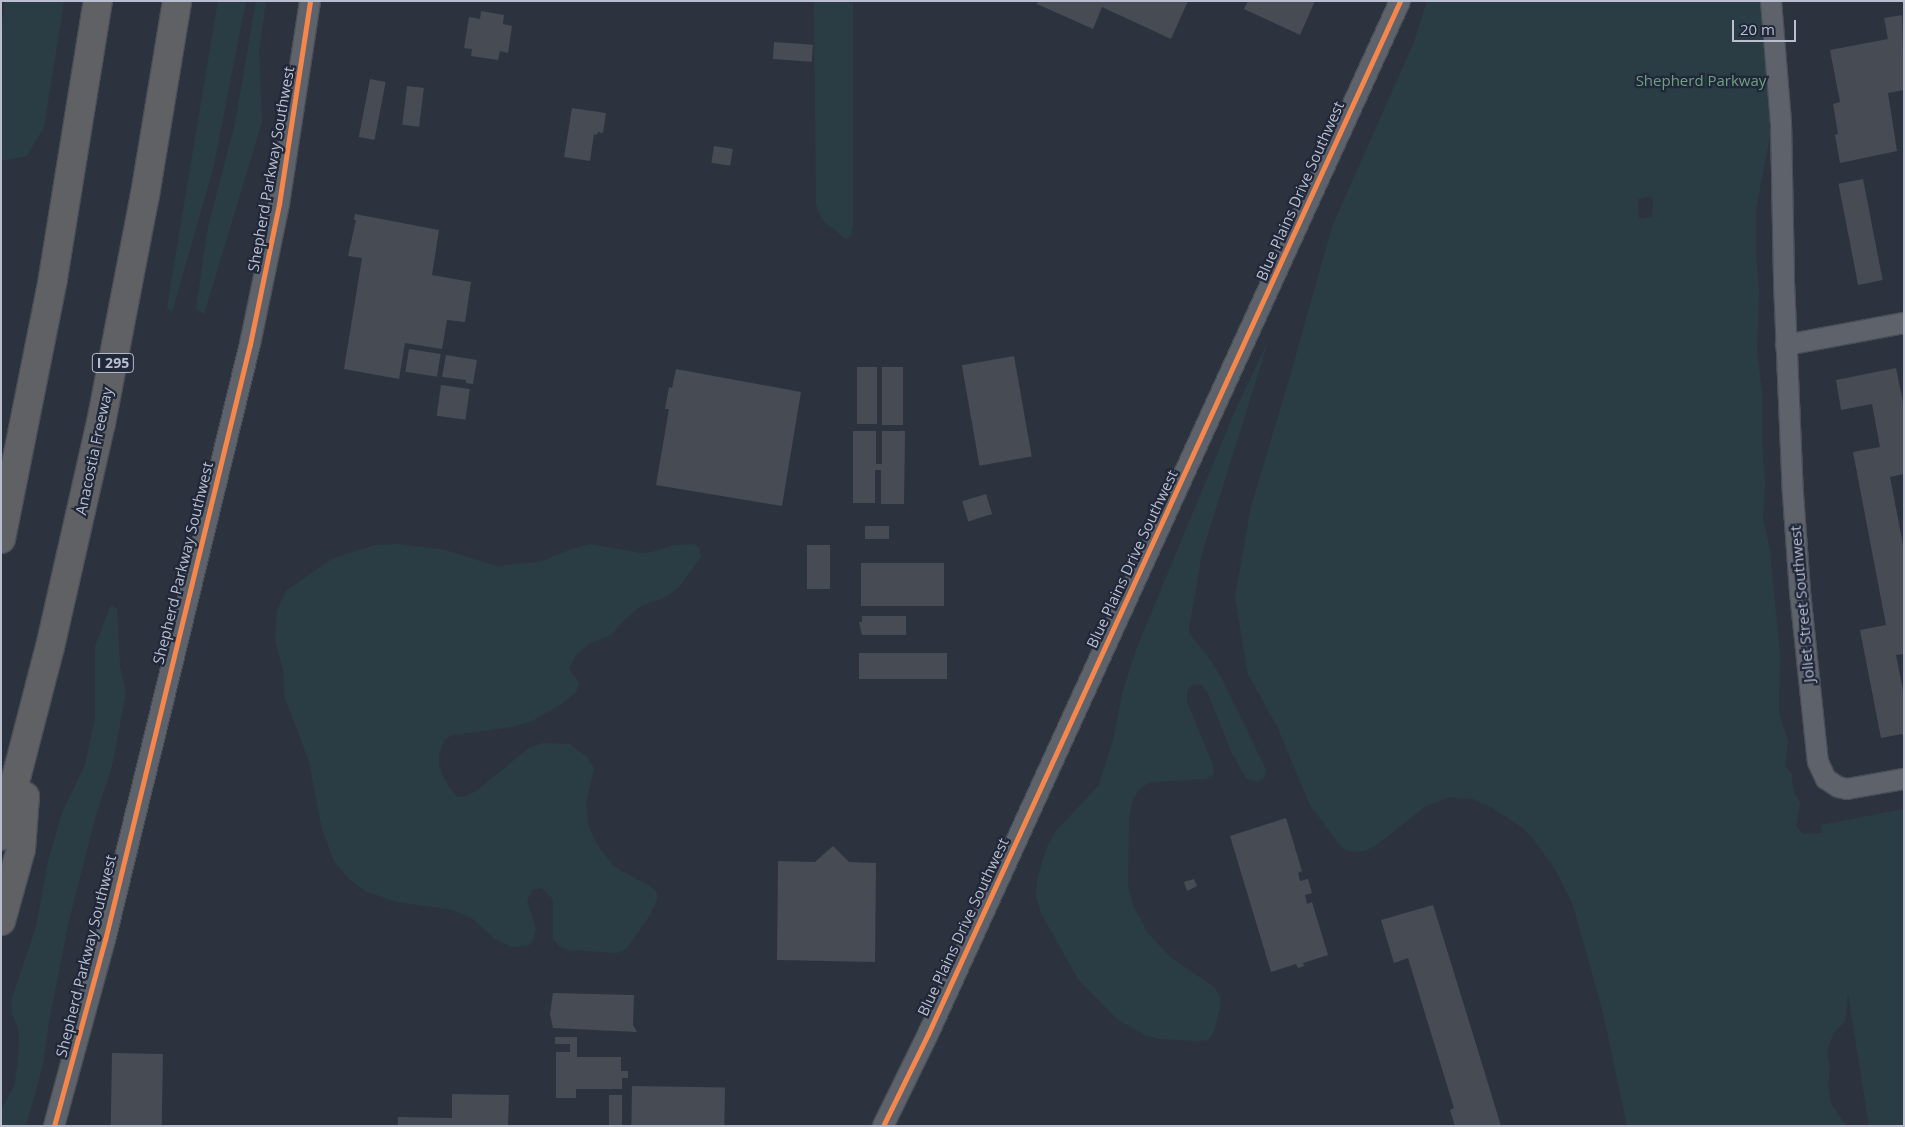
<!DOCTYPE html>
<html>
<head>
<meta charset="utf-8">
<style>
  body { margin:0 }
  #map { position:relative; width:1905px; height:1127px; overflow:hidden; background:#2d333e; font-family:"Open Sans",sans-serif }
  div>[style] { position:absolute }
  .green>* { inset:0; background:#2a3d45 }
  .building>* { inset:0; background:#464b54; transform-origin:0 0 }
  .roads { filter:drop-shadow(1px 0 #4a4e57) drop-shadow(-1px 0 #4a4e57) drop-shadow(0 1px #4a4e57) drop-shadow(0 -1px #4a4e57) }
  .street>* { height:20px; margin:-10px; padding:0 10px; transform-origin:10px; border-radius:10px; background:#5e626b }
  .highway>* { height:28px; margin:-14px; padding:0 14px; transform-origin:14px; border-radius:14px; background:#5f6165 }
  .cycleway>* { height:5px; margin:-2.5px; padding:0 2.5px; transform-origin:2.5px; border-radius:2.5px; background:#f5874c }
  span { translate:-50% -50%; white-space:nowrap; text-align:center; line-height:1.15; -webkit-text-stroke:4.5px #20283a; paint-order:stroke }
  .shield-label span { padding:1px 4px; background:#20283a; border:1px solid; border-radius:4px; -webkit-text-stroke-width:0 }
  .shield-label { font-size:14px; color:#b9bfce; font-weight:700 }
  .park-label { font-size:15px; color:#6fa07f }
  .street-label { font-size:15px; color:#b9bfce }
  .frame { position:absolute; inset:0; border:2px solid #b9bfce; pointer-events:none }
  .scale { position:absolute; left:1732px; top:20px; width:64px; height:22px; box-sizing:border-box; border:2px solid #b9bfce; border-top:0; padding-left:6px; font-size:15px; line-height:18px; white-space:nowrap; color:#b9bfce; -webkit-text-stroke:4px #20283a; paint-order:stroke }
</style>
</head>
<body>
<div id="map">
  <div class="green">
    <div style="clip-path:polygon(5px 1px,64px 1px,44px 127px,27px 156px,1px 161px,1px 35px)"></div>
    <div style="clip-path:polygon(218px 1px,246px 1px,213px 169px,172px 312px,167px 308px)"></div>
    <div style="clip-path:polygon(256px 1px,266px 1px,259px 52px,262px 122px,204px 314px,196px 309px,208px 227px,235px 124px)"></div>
    <div style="clip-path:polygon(814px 1px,853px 1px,853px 226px,851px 236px,846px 239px,825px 222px,819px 213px,816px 204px)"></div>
    <div style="clip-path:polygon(evenodd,1427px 1px,1763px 1px,1784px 64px,1756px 209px,1756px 253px,1759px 293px,1757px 350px,1762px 392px,1762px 443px,1765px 481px,1763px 518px,1770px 551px,1780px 655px,1779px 712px,1788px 742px,1785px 765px,1791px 773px,1794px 792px,1800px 803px,1796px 826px,1803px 834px,1822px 833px,1821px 825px,1904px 809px,1904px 1126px,1869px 1126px,1848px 993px,1845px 1021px,1833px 1034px,1827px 1051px,1830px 1069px,1828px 1086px,1831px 1103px,1846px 1126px,1627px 1126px,1603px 1012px,1573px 905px,1555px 869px,1534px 840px,1524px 829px,1491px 807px,1473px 799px,1450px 797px,1426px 806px,1375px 846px,1365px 851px,1354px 852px,1343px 849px,1310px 805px,1277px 726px,1248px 674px,1235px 597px,1251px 507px,1291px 373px,1332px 227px,1414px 42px,1427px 1px,1650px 196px,1653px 199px,1652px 217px,1639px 219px,1638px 199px,1650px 196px)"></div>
    <div style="clip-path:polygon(1269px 339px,1202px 553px,1189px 628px,1190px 635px,1207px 655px,1221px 677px,1266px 770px,1264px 778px,1256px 782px,1246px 778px,1231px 751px,1208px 693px,1201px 685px,1193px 684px,1187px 690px,1187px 702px,1213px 765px,1214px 774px,1206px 779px,1150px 782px,1139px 789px,1132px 802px,1129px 818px,1128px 886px,1132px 903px,1147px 932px,1169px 956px,1215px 988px,1220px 997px,1220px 1008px,1214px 1031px,1208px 1040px,1197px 1041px,1159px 1039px,1145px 1035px,1117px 1019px,1078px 979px,1041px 913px,1036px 896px,1037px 880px,1047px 847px,1055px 832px,1099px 785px,1114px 737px,1122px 694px,1136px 650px,1235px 411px)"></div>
    <div style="clip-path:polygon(398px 544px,445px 550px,496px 566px,539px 562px,572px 549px,590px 544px,640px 553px,652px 552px,674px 545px,694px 544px,699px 547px,701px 557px,680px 586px,667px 596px,641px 606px,625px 619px,611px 635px,590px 643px,576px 655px,569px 669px,579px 683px,576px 692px,560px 705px,532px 721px,512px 727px,452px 735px,444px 740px,439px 754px,439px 765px,445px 781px,456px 796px,465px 797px,476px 791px,529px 748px,543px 743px,569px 744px,587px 757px,594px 768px,586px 803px,588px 825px,596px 843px,613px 866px,648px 885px,655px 890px,658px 897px,650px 915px,626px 949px,617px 953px,568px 950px,559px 946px,553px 939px,553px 899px,542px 888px,532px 890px,527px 901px,536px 928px,533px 941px,528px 946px,511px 947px,495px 939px,473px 919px,454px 910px,397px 902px,365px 891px,350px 880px,334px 861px,322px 829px,309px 761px,285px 698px,283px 669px,275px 640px,277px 611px,286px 591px,332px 559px,375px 545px)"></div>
    <div style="clip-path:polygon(111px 605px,117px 609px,120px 667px,126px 693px,112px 766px,97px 811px,69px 920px,49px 1021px,43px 1064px,33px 1101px,26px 1126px,1px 1126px,1px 1110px,14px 1087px,18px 1062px,19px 1031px,12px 1014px,11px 1001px,36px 927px,48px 862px,62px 813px,85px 765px,95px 719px,95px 646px)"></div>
  </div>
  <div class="building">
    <div style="clip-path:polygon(1038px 1px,1188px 1px,1171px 39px,1102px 7px,1093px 29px,1037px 4px)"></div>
    <div style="clip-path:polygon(1248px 1px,1315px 1px,1300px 35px,1244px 9px)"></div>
    <div style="clip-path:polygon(481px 11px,504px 15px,503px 24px,512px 26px,508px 53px,500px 51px,498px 60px,471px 56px,472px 49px,464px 48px,469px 17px,480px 19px)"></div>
    <div style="clip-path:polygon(1902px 15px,1904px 90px,1888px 93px,1897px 151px,1840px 163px,1835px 135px,1838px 134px,1833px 104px,1840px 102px,1830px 50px,1888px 39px,1884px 18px)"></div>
    <div style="left:774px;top:42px;width:39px;height:17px;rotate:4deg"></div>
    <div style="left:370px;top:79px;width:16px;height:59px;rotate:11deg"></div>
    <div style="left:407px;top:86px;width:17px;height:39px;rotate:7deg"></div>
    <div style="clip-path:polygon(572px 108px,606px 113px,603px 133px,598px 132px,597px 135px,594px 134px,590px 161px,564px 157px)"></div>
    <div style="left:714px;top:146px;width:19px;height:17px;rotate:9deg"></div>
    <div style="left:1863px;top:179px;width:103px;height:25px;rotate:79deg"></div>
    <div style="clip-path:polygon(355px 214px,439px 230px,432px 275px,471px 282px,465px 322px,447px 320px,442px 349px,405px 343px,399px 379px,344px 369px,362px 258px,348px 256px,356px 220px,354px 220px)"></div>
    <div style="left:409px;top:349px;width:32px;height:23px;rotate:9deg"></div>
    <div style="clip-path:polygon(446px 355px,477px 360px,473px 384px,466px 383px,466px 380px,442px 377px)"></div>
    <div style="left:1014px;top:356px;width:102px;height:53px;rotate:80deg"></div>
    <div style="left:857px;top:367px;width:20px;height:57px"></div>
    <div style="left:882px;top:367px;width:21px;height:58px"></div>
    <div style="clip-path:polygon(1896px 368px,1904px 407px,1904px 474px,1890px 477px,1904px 550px,1904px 654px,1896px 655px,1904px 695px,1904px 737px,1902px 734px,1881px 738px,1860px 630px,1886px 625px,1853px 452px,1880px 447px,1872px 404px,1841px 410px,1836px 380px)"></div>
    <div style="clip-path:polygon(676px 369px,801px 392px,782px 506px,656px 485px,669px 409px,665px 409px,669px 387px,672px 388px)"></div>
    <div style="left:441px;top:385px;width:29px;height:31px;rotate:8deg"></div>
    <div style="clip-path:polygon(853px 431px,876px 431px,876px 464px,882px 464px,882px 431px,905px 431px,904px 504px,881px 504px,881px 470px,875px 470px,875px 503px,853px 503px)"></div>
    <div style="left:986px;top:494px;width:21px;height:25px;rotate:73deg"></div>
    <div style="left:865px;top:526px;width:24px;height:13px"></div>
    <div style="left:807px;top:545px;width:23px;height:44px"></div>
    <div style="left:861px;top:563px;width:83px;height:43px"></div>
    <div style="clip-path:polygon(862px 616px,906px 616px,906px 635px,862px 635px,859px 622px,862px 622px)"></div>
    <div style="left:947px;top:653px;width:26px;height:88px;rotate:90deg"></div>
    <div style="clip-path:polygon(1286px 818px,1302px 871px,1298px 873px,1300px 881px,1308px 879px,1312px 893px,1305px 895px,1307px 904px,1312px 902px,1328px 955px,1303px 963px,1304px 966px,1298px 968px,1296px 964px,1271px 972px,1230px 836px)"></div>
    <div style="clip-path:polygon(833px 846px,849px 862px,876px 863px,875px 962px,777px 960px,778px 861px,815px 862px)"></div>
    <div style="clip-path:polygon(1194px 879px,1197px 886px,1187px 891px,1184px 882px)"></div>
    <div style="clip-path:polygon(1433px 905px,1468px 1018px,1501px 1126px,1455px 1126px,1450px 1110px,1454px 1108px,1408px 958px,1394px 963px,1381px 920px)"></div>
    <div style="clip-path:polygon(553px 993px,634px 995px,633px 1025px,637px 1032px,553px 1028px,550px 1014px)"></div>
    <div style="clip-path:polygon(555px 1037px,577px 1037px,577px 1057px,621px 1057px,621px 1071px,628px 1071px,628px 1078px,622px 1078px,622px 1089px,576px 1089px,576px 1098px,556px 1098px,556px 1052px,570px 1052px,570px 1044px,555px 1044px)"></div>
    <div style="left:112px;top:1053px;width:51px;height:73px;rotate:1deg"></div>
    <div style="left:632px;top:1086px;width:93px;height:40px;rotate:1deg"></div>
    <div style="clip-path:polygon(452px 1094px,509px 1095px,508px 1126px,398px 1126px,398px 1117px,452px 1118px)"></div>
    <div style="left:609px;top:1095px;width:13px;height:31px"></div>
  </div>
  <div class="roads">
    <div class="street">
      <div style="left:1771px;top:1px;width:121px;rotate:85.3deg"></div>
      <div style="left:1781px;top:122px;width:160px;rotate:88.9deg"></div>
      <div style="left:1784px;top:282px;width:212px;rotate:87.6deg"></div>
      <div style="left:1793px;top:494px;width:98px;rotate:85.9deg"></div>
      <div style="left:1800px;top:592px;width:171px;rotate:84deg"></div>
      <div style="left:1818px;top:762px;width:19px;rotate:65deg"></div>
      <div style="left:1826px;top:779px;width:14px;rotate:34deg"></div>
      <div style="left:1838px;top:787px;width:9px;rotate:13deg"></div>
      <div style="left:1847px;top:789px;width:58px;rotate:-10deg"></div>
      <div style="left:1786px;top:345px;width:120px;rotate:-10.6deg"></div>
      <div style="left:54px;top:1126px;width:193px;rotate:-74.7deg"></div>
      <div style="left:105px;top:940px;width:613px;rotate:-76.33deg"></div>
      <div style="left:250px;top:344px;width:143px;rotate:-78.3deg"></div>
      <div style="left:279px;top:204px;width:205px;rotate:-81.3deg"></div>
      <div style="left:883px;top:1126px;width:102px;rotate:-63.9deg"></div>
      <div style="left:928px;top:1034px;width:1136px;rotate:-65.44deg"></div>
    </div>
    <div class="highway">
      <div style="left:1px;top:539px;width:266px;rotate:-78.7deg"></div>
      <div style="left:53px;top:278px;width:281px;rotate:-80.8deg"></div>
      <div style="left:1px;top:836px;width:195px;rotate:-75.5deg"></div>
      <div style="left:50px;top:647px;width:230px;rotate:-77.2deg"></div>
      <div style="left:101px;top:423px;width:232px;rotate:-79.1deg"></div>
      <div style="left:145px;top:195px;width:197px;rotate:-80.6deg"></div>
      <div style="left:1px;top:921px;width:75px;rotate:-74.5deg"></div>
      <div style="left:21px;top:849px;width:53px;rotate:-85.7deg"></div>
    </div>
  </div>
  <div class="cycleway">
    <div style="left:54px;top:1126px;width:193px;rotate:-74.7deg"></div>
    <div style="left:105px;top:940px;width:613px;rotate:-76.33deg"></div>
    <div style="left:250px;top:344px;width:143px;rotate:-78.3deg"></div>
    <div style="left:279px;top:204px;width:205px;rotate:-81.3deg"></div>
    <div style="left:883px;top:1126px;width:102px;rotate:-63.9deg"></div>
    <div style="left:928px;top:1034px;width:1136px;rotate:-65.44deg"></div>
  </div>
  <div class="shield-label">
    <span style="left:113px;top:363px">I 295</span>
  </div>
  <div class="park-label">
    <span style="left:1701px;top:81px">Shepherd Parkway</span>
  </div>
  <div class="street-label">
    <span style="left:271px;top:169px;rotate:-80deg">Shepherd Parkway Southwest</span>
    <span style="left:1300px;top:191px;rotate:-66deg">Blue Plains Drive Southwest</span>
    <span style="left:94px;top:451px;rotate:-78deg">Anacostia Freeway</span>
    <span style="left:1132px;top:559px;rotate:-65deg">Blue Plains Drive Southwest</span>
    <span style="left:183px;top:563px;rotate:-76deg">Shepherd Parkway Southwest</span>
    <span style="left:1802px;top:604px;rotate:-95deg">Joliet Street Southwest</span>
    <span style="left:963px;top:927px;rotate:-65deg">Blue Plains Drive Southwest</span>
    <span style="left:86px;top:956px;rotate:-76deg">Shepherd Parkway Southwest</span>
  </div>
  <div class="frame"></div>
  <div class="scale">20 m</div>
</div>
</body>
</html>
